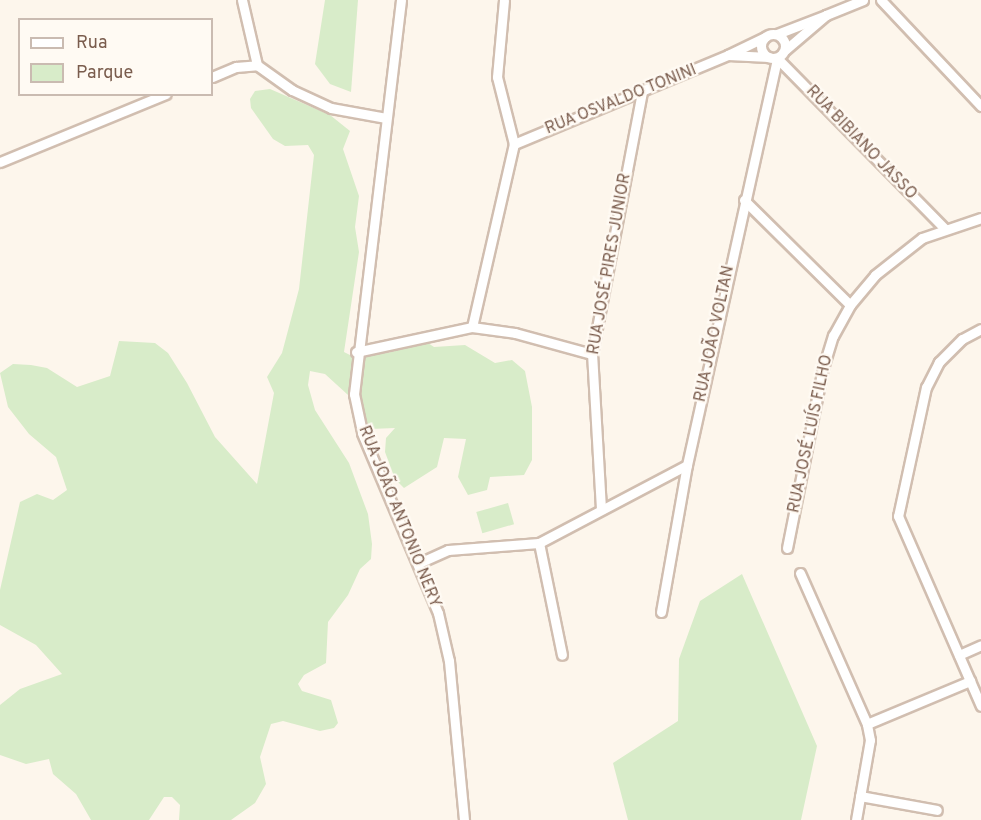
<!DOCTYPE html>
<html>
<head>
<meta charset="utf-8">
<style>
  body { margin:0 }
  #map { position:relative; width:981px; height:820px; overflow:hidden; background:#fdf6ec; font-family:Overpass,sans-serif }
  div>[style] { position:absolute }
  .green>* { inset:0; background:#d8ecc9; transform-origin:0 0 }
  .roads { filter:drop-shadow(2px 0 #d1beb0) drop-shadow(-2px 0 #d1beb0) drop-shadow(0 2px #d1beb0) drop-shadow(0 -2px #d1beb0) }
  .street>* { height:9px; margin:-4.5px; padding:0 4.5px; transform-origin:4.5px; border-radius:4.5px; background:#fff }
  .street>.ring { margin:-4.5px; padding:0; box-sizing:content-box; background:none; border:9px solid #fff; border-radius:50% }
  span { translate:-50% -50%; white-space:nowrap; text-align:center; line-height:1.15; -webkit-text-stroke:4.5px #fffaf3; paint-order:stroke }
  .street-label { font-size:16px; color:#7a5c4d }
  .legend { position:absolute; left:18px; top:18px; width:195px; height:78px; box-sizing:border-box; background:#fffaf3; border:2px solid #cabbb1; margin:0; padding:8px 10px; list-style:none; font-size:18px; color:#7a5c4d }
  .legend li { display:flex; align-items:center; gap:12px; height:30px }
  .legend b { width:30px; border:2px solid #cabbb1 }
</style>
</head>
<body>
<div id="map">
  <div class="green">
    <div style="clip-path:polygon(325px 0,358px 0,351px 92px,330px 84px,315px 64px)"></div>
    <div style="clip-path:polygon(270px 89px,330px 115px,350px 131px,343px 149px,359px 196px,355px 227px,359px 252px,344px 352px,350px 355px,387px 353px,428px 343px,434px 347px,465px 345px,495px 363px,512px 360px,525px 371px,532px 407px,532px 460px,524px 475px,490px 477px,487px 490px,468px 495px,458px 477px,466px 439px,444px 438px,437px 467px,404px 488px,395px 479px,385px 452px,386px 438px,395px 428px,370px 429px,359px 405px,325px 374px,310px 371px,308px 385px,315px 410px,349px 463px,368px 514px,372px 544px,371px 559px,360px 569px,348px 595px,328px 622px,326px 663px,304px 675px,298px 684px,302px 691px,331px 700px,338px 723px,334px 728px,320px 731px,283px 721px,271px 724px,260px 757px,266px 784px,255px 803px,231px 820px,179px 820px,180px 805px,172px 797px,164px 797px,149px 820px,91px 820px,76px 794px,53px 774px,49px 759px,26px 764px,0 755px,0 705px,20px 689px,62px 674px,36px 645px,0 625px,0 590px,20px 502px,37px 494px,53px 500px,67px 490px,56px 457px,29px 434px,8px 407px,0 373px,13px 364px,31px 365px,47px 368px,77px 387px,110px 376px,119px 341px,155px 343px,168px 353px,187px 383px,215px 437px,257px 484px,274px 393px,267px 377px,282px 353px,299px 289px,314px 155px,308px 145px,285px 146px,273px 139px,251px 108px,250px 99px,255px 91px)"></div>
    <div style="left:508px;top:503px;width:22px;height:33px;rotate:74deg"></div>
    <div style="clip-path:polygon(742px 574px,817px 746px,801px 820px,628px 820px,613px 763px,678px 721px,679px 659px,700px 601px)"></div>
  </div>
  <div class="roads">
    <div class="street">
      <div style="left:242px;top:0;width:67px;rotate:77deg"></div>
      <div style="left:401px;top:0;width:397px;rotate:96.8deg"></div>
      <div style="left:354px;top:394px;width:40px;rotate:78deg"></div>
      <div style="left:362px;top:433px;width:195px;rotate:67.1deg"></div>
      <div style="left:438px;top:613px;width:49px;rotate:77.1deg"></div>
      <div style="left:449px;top:661px;width:160px;rotate:84.6deg"></div>
      <div style="left:881px;top:0;width:146px;rotate:46.7deg"></div>
      <div style="left:826px;top:15px;width:40px;rotate:-22deg"></div>
      <div class="ring" style="left:761px;top:34px;width:15px;height:15px"></div>
      <div style="left:777px;top:34px;width:53px;rotate:-21.2deg"></div>
      <div style="left:826px;top:15px;width:54px;rotate:139.5deg"></div>
      <div style="left:765px;top:37px;width:41px;rotate:154.1deg"></div>
      <div style="left:728px;top:55px;width:41px;rotate:2.8deg"></div>
      <div style="left:777px;top:58px;width:240px;rotate:45.5deg"></div>
      <div style="left:212px;top:77px;width:26px;rotate:-23deg"></div>
      <div style="left:236px;top:67px;width:21px;rotate:-5deg"></div>
      <div style="left:257px;top:65px;width:43px;rotate:35.5deg"></div>
      <div style="left:292px;top:90px;width:43px;rotate:24.8deg"></div>
      <div style="left:331px;top:108px;width:56px;rotate:10.3deg"></div>
      <div style="left:514px;top:144px;width:232px;rotate:-22.6deg"></div>
      <div style="left:0;top:162px;width:179px;rotate:-22.3deg"></div>
      <div style="left:744px;top:200px;width:149px;rotate:44.7deg"></div>
      <div style="left:472px;top:327px;width:188px;rotate:-77.1deg"></div>
      <div style="left:514px;top:144px;width:69px;rotate:-104.2deg"></div>
      <div style="left:497px;top:77px;width:77px;rotate:-84.8deg"></div>
      <div style="left:981px;top:329px;width:21px;rotate:152deg"></div>
      <div style="left:962px;top:339px;width:33px;rotate:135deg"></div>
      <div style="left:939px;top:362px;width:28px;rotate:117deg"></div>
      <div style="left:926px;top:387px;width:132px;rotate:102.2deg"></div>
      <div style="left:898px;top:516px;width:207px;rotate:66.4deg"></div>
      <div style="left:356px;top:352px;width:119px;rotate:-12.2deg"></div>
      <div style="left:472px;top:327px;width:43px;rotate:7.9deg"></div>
      <div style="left:515px;top:333px;width:80px;rotate:15.3deg"></div>
      <div style="left:601px;top:509px;width:155px;rotate:-93.3deg"></div>
      <div style="left:592px;top:354px;width:267px;rotate:-79.2deg"></div>
      <div style="left:539px;top:543px;width:114px;rotate:78.4deg"></div>
      <div style="left:787px;top:548px;width:184px;rotate:-78.7deg"></div>
      <div style="left:823px;top:368px;width:34px;rotate:-73deg"></div>
      <div style="left:833px;top:336px;width:35px;rotate:-61deg"></div>
      <div style="left:850px;top:305px;width:39px;rotate:-50deg"></div>
      <div style="left:875px;top:275px;width:60px;rotate:-38.2deg"></div>
      <div style="left:922px;top:238px;width:62px;rotate:-18.7deg"></div>
      <div style="left:419px;top:563px;width:32px;rotate:-24deg"></div>
      <div style="left:448px;top:550px;width:91px;rotate:-4.4deg"></div>
      <div style="left:539px;top:543px;width:167px;rotate:-27.8deg"></div>
      <div style="left:800px;top:573px;width:165px;rotate:66.1deg"></div>
      <div style="left:661px;top:612px;width:149px;rotate:-80deg"></div>
      <div style="left:687px;top:465px;width:417px;rotate:-77.5deg"></div>
      <div style="left:959px;top:655px;width:24px;rotate:-24deg"></div>
      <div style="left:860px;top:796px;width:78px;rotate:10.3deg"></div>
      <div style="left:856px;top:820px;width:81px;rotate:-80.1deg"></div>
      <div style="left:870px;top:740px;width:16px;rotate:-101deg"></div>
      <div style="left:867px;top:724px;width:112px;rotate:-22.7deg"></div>
    </div>
  </div>
  <div class="street-label">
    <span style="left:621px;top:100px;rotate:-22deg">RUA OSVALDO TONINI</span>
    <span style="left:861px;top:143px;rotate:46deg">RUA BIBIANO JASSO</span>
    <span style="left:610px;top:264px;rotate:-80deg">RUA JOSÉ PIRES JUNIOR</span>
    <span style="left:715px;top:334px;rotate:-78deg">RUA JOÃO VOLTAN</span>
    <span style="left:811px;top:434px;rotate:-78deg">RUA JOSÉ LUÍS FILHO</span>
    <span style="left:399px;top:517px;rotate:68deg">RUA JOÃO ANTONIO NERY</span>
  </div>
  <ul class="legend">
  <li><b style="height:8px;background:#fff"></b>Rua</li>
  <li><b style="height:16px;background:#d8ecc9"></b>Parque</li>
  </ul>
</div>
</body>
</html>
